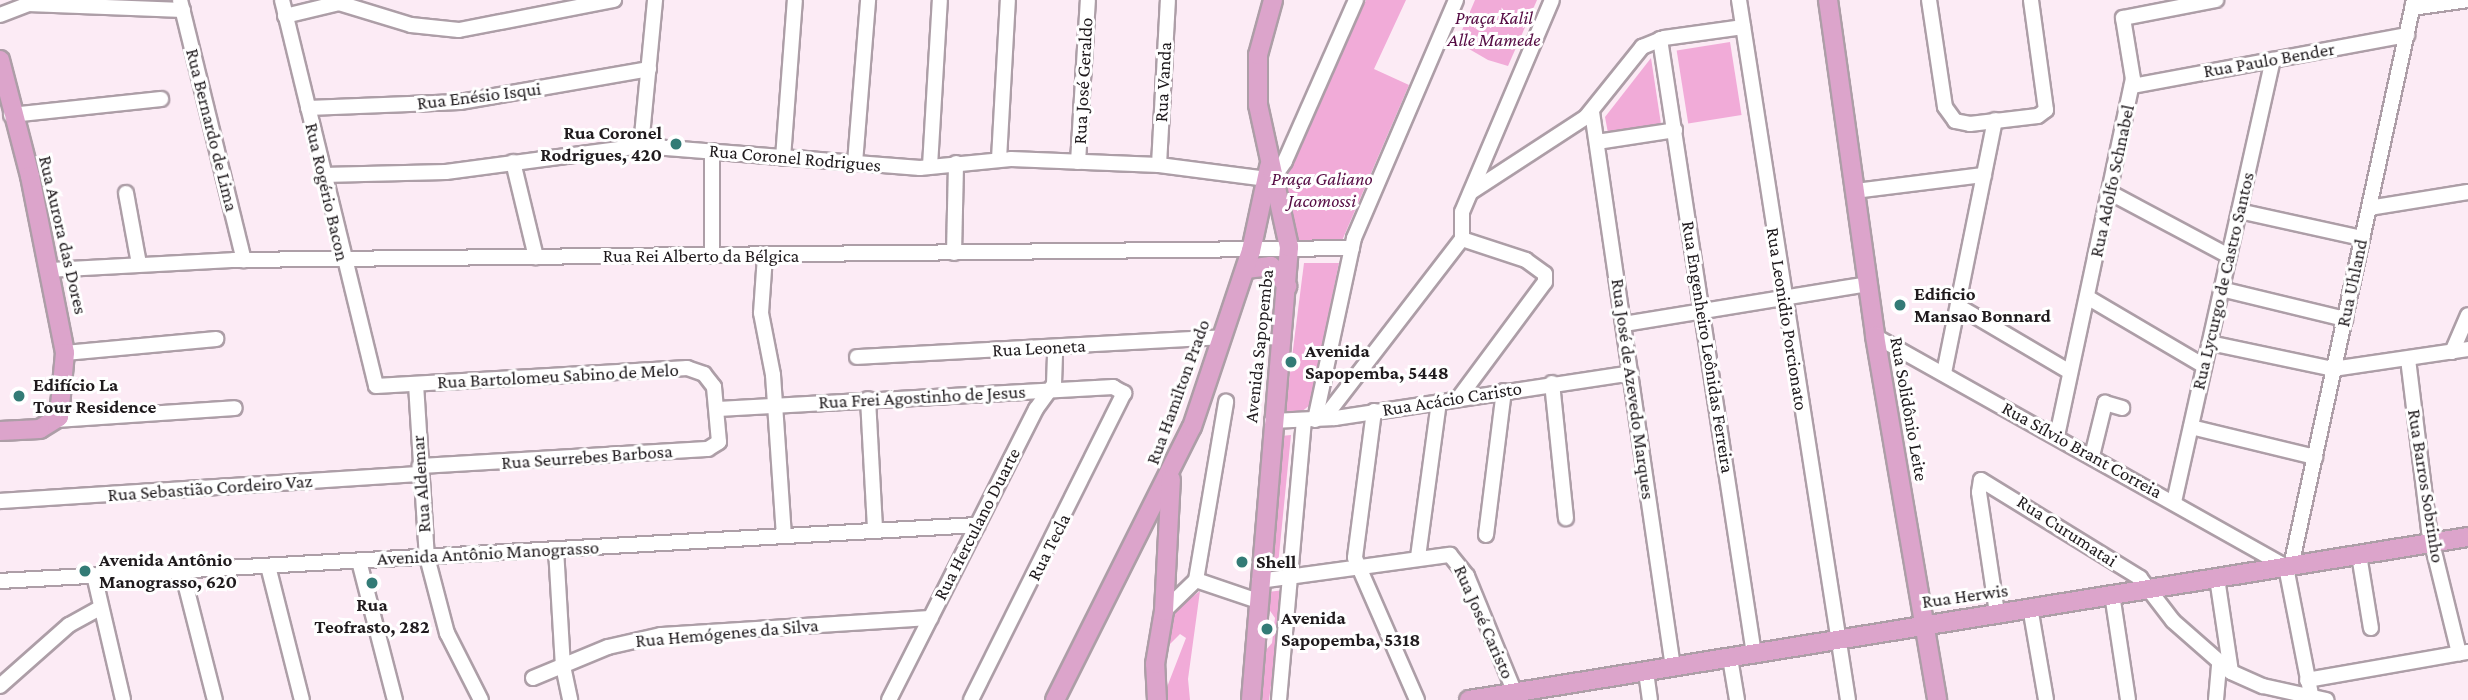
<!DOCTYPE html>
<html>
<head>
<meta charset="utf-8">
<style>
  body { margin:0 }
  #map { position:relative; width:2468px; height:700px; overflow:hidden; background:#fcebf5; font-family:"Crimson Pro",serif }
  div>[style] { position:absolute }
  .green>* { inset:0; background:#f1abd8; transform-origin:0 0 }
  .roads { filter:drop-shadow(2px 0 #ad9ea7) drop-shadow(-2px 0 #ad9ea7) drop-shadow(0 2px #ad9ea7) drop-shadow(0 -2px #ad9ea7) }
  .minor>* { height:14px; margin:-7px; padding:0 7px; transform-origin:7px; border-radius:7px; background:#fff }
  .major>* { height:18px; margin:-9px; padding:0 9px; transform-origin:9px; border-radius:9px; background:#dca4cb }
  .dots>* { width:19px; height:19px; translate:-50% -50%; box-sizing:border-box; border:4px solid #fff; border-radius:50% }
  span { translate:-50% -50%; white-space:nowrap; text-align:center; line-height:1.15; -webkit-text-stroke:6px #fff; paint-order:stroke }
  .park-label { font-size:19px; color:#550b43; font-style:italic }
  .street-label { font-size:19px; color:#1f1a1d }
  .poi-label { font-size:19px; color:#1f1a1d; font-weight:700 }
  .right { translate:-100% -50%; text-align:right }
  .left { translate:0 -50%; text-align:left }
</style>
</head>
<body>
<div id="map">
  <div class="green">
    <div style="clip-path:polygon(1366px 0,1406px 0,1374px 69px,1409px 85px,1341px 243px,1298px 241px,1291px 236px,1281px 186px)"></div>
    <div style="clip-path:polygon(1475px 0,1537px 0,1508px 66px,1488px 60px,1457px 42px)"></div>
    <div style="left:1730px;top:42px;width:74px;height:54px;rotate:81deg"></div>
    <div style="clip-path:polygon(1651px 58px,1661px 124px,1608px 133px,1605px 117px)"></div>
    <div style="clip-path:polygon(1304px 263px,1339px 263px,1310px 405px,1300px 413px,1285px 412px)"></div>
    <div style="clip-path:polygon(1291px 435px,1278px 565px,1271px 570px,1281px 436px)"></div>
    <div style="clip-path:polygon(1284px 590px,1269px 700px,1261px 700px,1265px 651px,1272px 643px,1275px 618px,1268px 608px,1269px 592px)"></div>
    <div style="clip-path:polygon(1200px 591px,1188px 679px,1190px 700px,1162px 700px,1186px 638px,1180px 634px,1169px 645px,1168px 615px)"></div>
  </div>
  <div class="roads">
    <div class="minor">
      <div style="left:180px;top:0;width:268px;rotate:76.2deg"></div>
      <div style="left:282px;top:0;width:397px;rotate:76.3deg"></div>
      <div style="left:376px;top:386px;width:312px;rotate:-3.3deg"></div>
      <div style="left:687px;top:368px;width:18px;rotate:19deg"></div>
      <div style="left:704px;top:374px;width:16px;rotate:52deg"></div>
      <div style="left:714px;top:387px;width:55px;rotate:84.8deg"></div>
      <div style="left:719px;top:442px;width:13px;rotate:148deg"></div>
      <div style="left:708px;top:449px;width:289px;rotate:176.6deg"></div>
      <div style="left:1739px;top:0;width:708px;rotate:81.15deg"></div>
      <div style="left:1929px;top:0;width:108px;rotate:81.5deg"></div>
      <div style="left:1945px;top:107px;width:17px;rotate:54deg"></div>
      <div style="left:1955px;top:121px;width:15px;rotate:11deg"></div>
      <div style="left:1970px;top:124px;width:68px;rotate:-6.7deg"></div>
      <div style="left:2038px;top:116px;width:10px;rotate:-37deg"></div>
      <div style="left:2046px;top:110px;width:111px;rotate:-97.8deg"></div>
      <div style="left:2412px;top:8px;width:57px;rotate:-8.1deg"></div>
      <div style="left:0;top:15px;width:30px;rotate:-21deg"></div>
      <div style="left:28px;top:4px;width:155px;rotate:2.2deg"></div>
      <div style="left:285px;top:16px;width:56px;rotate:-13.5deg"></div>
      <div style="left:339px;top:3px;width:75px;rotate:17deg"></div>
      <div style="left:411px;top:25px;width:48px;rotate:5.9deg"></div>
      <div style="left:459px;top:30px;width:158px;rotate:-11deg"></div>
      <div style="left:1660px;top:39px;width:622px;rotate:81.31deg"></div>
      <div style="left:2132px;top:86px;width:280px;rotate:-10.5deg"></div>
      <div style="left:308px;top:108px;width:152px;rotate:-2.3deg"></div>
      <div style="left:460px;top:102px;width:192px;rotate:-9.9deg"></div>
      <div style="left:1592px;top:112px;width:561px;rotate:81.7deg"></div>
      <div style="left:11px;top:115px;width:151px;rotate:-6.1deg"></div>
      <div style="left:1597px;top:142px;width:79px;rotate:-8.7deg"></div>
      <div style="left:641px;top:146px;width:147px;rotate:-84.5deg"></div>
      <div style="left:712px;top:151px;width:105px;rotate:90deg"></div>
      <div style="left:783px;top:158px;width:158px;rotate:-85.7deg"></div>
      <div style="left:999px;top:159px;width:159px;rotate:-86.8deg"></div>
      <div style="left:513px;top:162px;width:98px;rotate:76.4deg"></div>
      <div style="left:1078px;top:162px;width:162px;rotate:-86.5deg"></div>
      <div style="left:855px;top:163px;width:164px;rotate:-85.4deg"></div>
      <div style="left:1159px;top:165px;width:165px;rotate:-86.9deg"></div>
      <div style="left:930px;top:166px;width:166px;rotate:-86.6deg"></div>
      <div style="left:323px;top:175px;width:123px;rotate:-1.4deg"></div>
      <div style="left:446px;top:172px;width:197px;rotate:-7.6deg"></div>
      <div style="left:641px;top:146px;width:280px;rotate:4.5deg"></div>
      <div style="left:920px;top:168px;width:91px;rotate:-5.6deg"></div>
      <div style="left:1011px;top:159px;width:148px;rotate:2.3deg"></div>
      <div style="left:1159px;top:165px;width:109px;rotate:7.4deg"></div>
      <div style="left:1274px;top:177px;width:19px;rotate:-55deg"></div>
      <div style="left:1285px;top:161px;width:176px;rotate:-66.2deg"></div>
      <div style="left:1855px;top:191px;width:130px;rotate:-7.1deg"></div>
      <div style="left:1471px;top:192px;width:137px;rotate:-33.1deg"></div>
      <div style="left:1586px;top:117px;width:90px;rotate:-51.3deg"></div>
      <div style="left:1642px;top:47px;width:24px;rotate:-22deg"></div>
      <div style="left:1664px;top:38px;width:80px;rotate:-7.9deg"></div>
      <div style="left:2109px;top:192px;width:136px;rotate:28.1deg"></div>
      <div style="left:126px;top:193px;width:72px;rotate:79.6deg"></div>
      <div style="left:2369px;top:208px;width:100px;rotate:-9.2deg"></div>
      <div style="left:2239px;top:211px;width:126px;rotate:12.4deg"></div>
      <div style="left:954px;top:253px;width:90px;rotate:-88.7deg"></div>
      <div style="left:765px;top:256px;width:57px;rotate:94deg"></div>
      <div style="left:761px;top:313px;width:63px;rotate:79deg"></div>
      <div style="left:773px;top:375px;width:160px;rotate:86.1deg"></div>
      <div style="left:49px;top:270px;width:185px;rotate:-3.1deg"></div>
      <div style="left:234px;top:260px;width:1118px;rotate:-0.61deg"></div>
      <div style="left:2221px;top:289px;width:128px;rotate:13.6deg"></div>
      <div style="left:2087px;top:297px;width:136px;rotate:30.5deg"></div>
      <div style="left:1958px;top:306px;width:130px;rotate:30.5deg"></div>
      <div style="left:1624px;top:324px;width:247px;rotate:-9.3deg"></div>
      <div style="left:1875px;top:336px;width:471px;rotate:29.3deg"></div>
      <div style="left:2286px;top:567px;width:129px;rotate:78.9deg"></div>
      <div style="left:2210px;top:343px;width:126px;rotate:11.9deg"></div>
      <div style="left:2333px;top:369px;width:136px;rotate:-8.4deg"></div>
      <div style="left:2452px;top:352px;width:40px;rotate:-66.6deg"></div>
      <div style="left:65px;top:353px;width:152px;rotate:-5.3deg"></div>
      <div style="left:857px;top:357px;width:365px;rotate:-3.1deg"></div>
      <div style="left:2408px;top:359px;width:173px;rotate:83deg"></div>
      <div style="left:2429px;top:531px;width:126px;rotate:76.2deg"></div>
      <div style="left:1944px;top:373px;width:258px;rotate:-78.6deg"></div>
      <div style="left:1552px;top:383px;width:136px;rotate:84.1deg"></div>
      <div style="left:416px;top:384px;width:173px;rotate:86.4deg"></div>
      <div style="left:427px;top:557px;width:79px;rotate:75.3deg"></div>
      <div style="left:447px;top:633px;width:75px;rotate:63.1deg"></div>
      <div style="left:868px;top:399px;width:130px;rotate:86.9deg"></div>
      <div style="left:1458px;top:399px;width:146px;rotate:-53.4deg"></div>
      <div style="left:1545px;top:282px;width:8px;rotate:-90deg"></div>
      <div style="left:1545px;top:274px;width:24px;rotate:-144deg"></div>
      <div style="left:1526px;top:260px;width:67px;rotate:-161.8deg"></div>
      <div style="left:718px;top:409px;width:396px;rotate:-3.2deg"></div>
      <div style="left:1113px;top:387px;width:13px;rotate:29deg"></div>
      <div style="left:1124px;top:393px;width:343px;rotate:116.5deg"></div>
      <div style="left:1374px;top:411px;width:148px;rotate:97.4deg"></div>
      <div style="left:1355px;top:558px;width:155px;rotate:66.4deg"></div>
      <div style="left:1324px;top:418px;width:226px;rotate:-52.4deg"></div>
      <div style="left:1462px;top:239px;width:27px;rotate:-90deg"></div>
      <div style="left:1462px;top:212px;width:230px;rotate:-67deg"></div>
      <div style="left:56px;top:420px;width:179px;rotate:-3.8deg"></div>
      <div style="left:1315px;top:420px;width:186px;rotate:-77.9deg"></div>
      <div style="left:1354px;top:238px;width:259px;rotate:-66.8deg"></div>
      <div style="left:1272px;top:421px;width:63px;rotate:-2.7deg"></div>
      <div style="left:1335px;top:418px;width:299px;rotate:-8.6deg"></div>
      <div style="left:2191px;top:427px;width:128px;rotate:13.6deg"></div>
      <div style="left:2057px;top:436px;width:365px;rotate:-78deg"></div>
      <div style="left:2133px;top:79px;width:62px;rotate:-99.3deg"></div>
      <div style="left:2123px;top:18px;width:95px;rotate:-11deg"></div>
      <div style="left:2092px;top:456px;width:55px;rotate:-76.2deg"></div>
      <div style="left:2105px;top:403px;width:18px;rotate:16deg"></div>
      <div style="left:0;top:501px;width:420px;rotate:-3.7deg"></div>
      <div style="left:2174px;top:502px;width:453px;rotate:-77.4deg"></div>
      <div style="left:1486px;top:535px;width:145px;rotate:-82.9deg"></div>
      <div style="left:556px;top:549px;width:117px;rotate:86.6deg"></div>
      <div style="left:563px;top:666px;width:35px;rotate:78deg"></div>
      <div style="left:2359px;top:555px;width:74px;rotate:80.7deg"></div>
      <div style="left:1418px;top:557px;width:156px;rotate:-82.3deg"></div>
      <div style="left:359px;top:561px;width:144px;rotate:75.5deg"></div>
      <div style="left:268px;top:566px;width:138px;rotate:75.8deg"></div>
      <div style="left:2291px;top:566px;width:579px;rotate:-77.74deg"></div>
      <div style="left:182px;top:571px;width:133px;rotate:75.7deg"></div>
      <div style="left:94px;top:575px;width:128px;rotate:76.9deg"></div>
      <div style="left:2217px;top:578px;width:95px;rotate:81.5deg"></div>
      <div style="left:1196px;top:580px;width:181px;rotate:-80.4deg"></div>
      <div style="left:1196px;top:580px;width:65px;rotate:18.7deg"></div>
      <div style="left:0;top:581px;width:979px;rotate:-3.28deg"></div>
      <div style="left:1259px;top:581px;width:193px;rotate:-7.8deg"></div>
      <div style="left:1450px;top:555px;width:27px;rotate:51deg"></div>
      <div style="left:1467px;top:576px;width:126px;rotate:67.7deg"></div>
      <div style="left:2112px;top:594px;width:107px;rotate:81.4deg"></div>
      <div style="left:2030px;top:607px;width:94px;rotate:80.2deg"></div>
      <div style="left:1164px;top:611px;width:45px;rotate:-44.1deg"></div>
      <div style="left:1997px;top:613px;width:122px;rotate:-98.5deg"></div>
      <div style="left:1979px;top:492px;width:12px;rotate:-81deg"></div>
      <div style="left:1981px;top:480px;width:187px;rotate:31.6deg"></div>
      <div style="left:2140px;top:578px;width:54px;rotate:52.5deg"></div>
      <div style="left:2173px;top:621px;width:77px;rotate:41.3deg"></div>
      <div style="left:2231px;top:672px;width:35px;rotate:24deg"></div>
      <div style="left:2263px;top:686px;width:65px;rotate:12.5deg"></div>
      <div style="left:1730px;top:658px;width:43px;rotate:80.5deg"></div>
      <div style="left:1646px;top:672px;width:28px;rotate:82deg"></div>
      <div style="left:533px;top:678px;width:81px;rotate:-22.5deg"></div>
      <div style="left:608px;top:647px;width:54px;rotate:-12.8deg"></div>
      <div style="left:661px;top:635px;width:270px;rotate:-3.6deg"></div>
      <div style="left:2307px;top:680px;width:163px;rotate:-9.9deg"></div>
      <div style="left:0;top:686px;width:92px;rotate:-41.5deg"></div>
      <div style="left:69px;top:625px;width:35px;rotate:-29deg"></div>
      <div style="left:889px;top:700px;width:326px;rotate:-63.2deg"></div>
      <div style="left:1036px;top:409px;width:31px;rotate:-54deg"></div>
      <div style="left:1054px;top:384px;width:36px;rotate:-88deg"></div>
      <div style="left:1279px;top:700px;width:281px;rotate:-84.9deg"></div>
      <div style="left:2216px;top:700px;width:37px;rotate:-85deg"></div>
    </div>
    <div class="major">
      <div style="left:1828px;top:0;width:339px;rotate:82deg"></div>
      <div style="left:1875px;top:336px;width:369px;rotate:80.3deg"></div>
      <div style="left:0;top:60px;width:120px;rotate:75.5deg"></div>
      <div style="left:30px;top:176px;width:180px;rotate:78.8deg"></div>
      <div style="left:65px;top:353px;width:64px;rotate:95.4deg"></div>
      <div style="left:59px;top:417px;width:22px;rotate:148deg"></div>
      <div style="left:40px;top:429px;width:40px;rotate:177.1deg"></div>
      <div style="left:1246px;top:269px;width:25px;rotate:-7deg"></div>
      <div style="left:1271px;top:266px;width:26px;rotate:51deg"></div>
      <div style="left:1055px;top:700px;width:305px;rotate:-63.4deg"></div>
      <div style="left:1192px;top:427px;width:186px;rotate:-71.5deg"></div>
      <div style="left:1251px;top:251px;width:86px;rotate:-77.9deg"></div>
      <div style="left:1157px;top:700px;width:36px;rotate:-93deg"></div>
      <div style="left:1155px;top:664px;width:54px;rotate:-80.4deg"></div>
      <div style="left:1164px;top:611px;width:132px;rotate:-87deg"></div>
      <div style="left:1251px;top:700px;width:455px;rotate:-85.2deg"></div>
      <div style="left:1289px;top:247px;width:145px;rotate:-102.3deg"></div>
      <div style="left:1258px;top:105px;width:50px;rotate:-90deg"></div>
      <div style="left:1258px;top:55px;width:57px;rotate:-74.7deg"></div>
      <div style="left:1469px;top:700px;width:1012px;rotate:-9.27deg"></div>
    </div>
  </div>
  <div class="dots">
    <div style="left:676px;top:144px;background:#337b76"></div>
    <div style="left:1900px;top:305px;background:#337b76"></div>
    <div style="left:1291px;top:362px;background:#337b76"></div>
    <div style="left:19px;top:396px;background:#337b76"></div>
    <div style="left:1242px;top:562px;background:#337b76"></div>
    <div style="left:85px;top:571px;background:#337b76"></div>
    <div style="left:372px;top:583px;background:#337b76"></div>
    <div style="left:1267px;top:629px;background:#337b76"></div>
  </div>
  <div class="park-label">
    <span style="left:1494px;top:29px">Praça Kalil<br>Alle Mamede</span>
    <span style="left:1322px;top:190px">Praça Galiano<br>Jacomossi</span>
  </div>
  <div class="street-label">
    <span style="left:2269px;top:60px;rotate:-10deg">Rua Paulo Bender</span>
    <span style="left:1083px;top:81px;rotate:-87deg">Rua José Geraldo</span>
    <span style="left:1163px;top:82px;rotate:-87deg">Rua Vanda</span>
    <span style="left:479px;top:96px;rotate:-7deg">Rua Enésio Isqui</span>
    <span style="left:212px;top:130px;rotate:76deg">Rua Bernardo de Lima</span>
    <span style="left:795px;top:158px;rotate:5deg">Rua Coronel Rodrigues</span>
    <span style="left:2112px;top:181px;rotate:-78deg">Rua Adolfo Schnabel</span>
    <span style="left:327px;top:192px;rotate:77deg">Rua Rogério Bacon</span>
    <span style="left:63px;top:235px;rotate:77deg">Rua Aurora das Dores</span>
    <span style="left:701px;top:256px">Rua Rei Alberto da Bélgica</span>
    <span style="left:2223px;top:281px;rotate:-77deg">Rua Lycurgo de Castro Santos</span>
    <span style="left:2352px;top:283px;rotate:-78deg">Rua Uhland</span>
    <span style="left:1787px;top:319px;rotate:81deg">Rua Leonidio Porcionato</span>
    <span style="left:1259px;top:346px;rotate:-84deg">Avenida Sapopemba</span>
    <span style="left:1708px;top:347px;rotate:81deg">Rua Engenheiro Leônidas Ferreira</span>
    <span style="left:1039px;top:348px;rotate:-3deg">Rua Leoneta</span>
    <span style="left:558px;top:376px;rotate:-3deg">Rua Bartolomeu Sabino de Melo</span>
    <span style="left:1633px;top:389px;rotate:82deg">Rua José de Azevedo Marques</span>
    <span style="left:1178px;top:392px;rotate:-70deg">Rua Hamilton Prado</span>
    <span style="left:922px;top:397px;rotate:-3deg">Rua Frei Agostinho de Jesus</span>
    <span style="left:1452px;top:399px;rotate:-9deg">Rua Acácio Caristo</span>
    <span style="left:1909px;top:409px;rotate:80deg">Rua Solidônio Leite</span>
    <span style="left:2082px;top:450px;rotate:29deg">Rua Sílvio Brant Correia</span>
    <span style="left:587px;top:457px;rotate:-4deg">Rua Seurrebes Barbosa</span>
    <span style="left:421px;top:484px;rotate:-94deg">Rua Aldemar</span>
    <span style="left:2426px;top:486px;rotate:81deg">Rua Barros Sobrinho</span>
    <span style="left:210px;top:488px;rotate:-4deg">Rua Sebastião Cordeiro Vaz</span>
    <span style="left:977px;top:524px;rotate:-63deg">Rua Herculano Duarte</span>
    <span style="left:2067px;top:531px;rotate:33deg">Rua Curumatai</span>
    <span style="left:1049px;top:547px;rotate:-63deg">Rua Tecla</span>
    <span style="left:488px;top:553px;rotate:-3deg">Avenida Antônio Manograsso</span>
    <span style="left:1965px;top:596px;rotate:-8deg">Rua Herwis</span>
    <span style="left:1484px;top:622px;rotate:66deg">Rua José Caristo</span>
    <span style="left:727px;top:633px;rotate:-5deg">Rua Hemógenes da Silva</span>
  </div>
  <div class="poi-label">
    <span class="right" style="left:662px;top:144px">Rua Coronel<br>Rodrigues, 420</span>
    <span class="left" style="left:1914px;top:305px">Edificio<br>Mansao Bonnard</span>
    <span class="left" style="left:1305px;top:362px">Avenida<br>Sapopemba, 5448</span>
    <span class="left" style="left:33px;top:396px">Edifício La<br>Tour Residence</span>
    <span class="left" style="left:99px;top:571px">Avenida Antônio<br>Manograsso, 620</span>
    <span class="left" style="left:1256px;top:562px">Shell</span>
    <span style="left:372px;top:616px">Rua<br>Teofrasto, 282</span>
    <span class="left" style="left:1281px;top:629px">Avenida<br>Sapopemba, 5318</span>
  </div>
</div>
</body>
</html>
